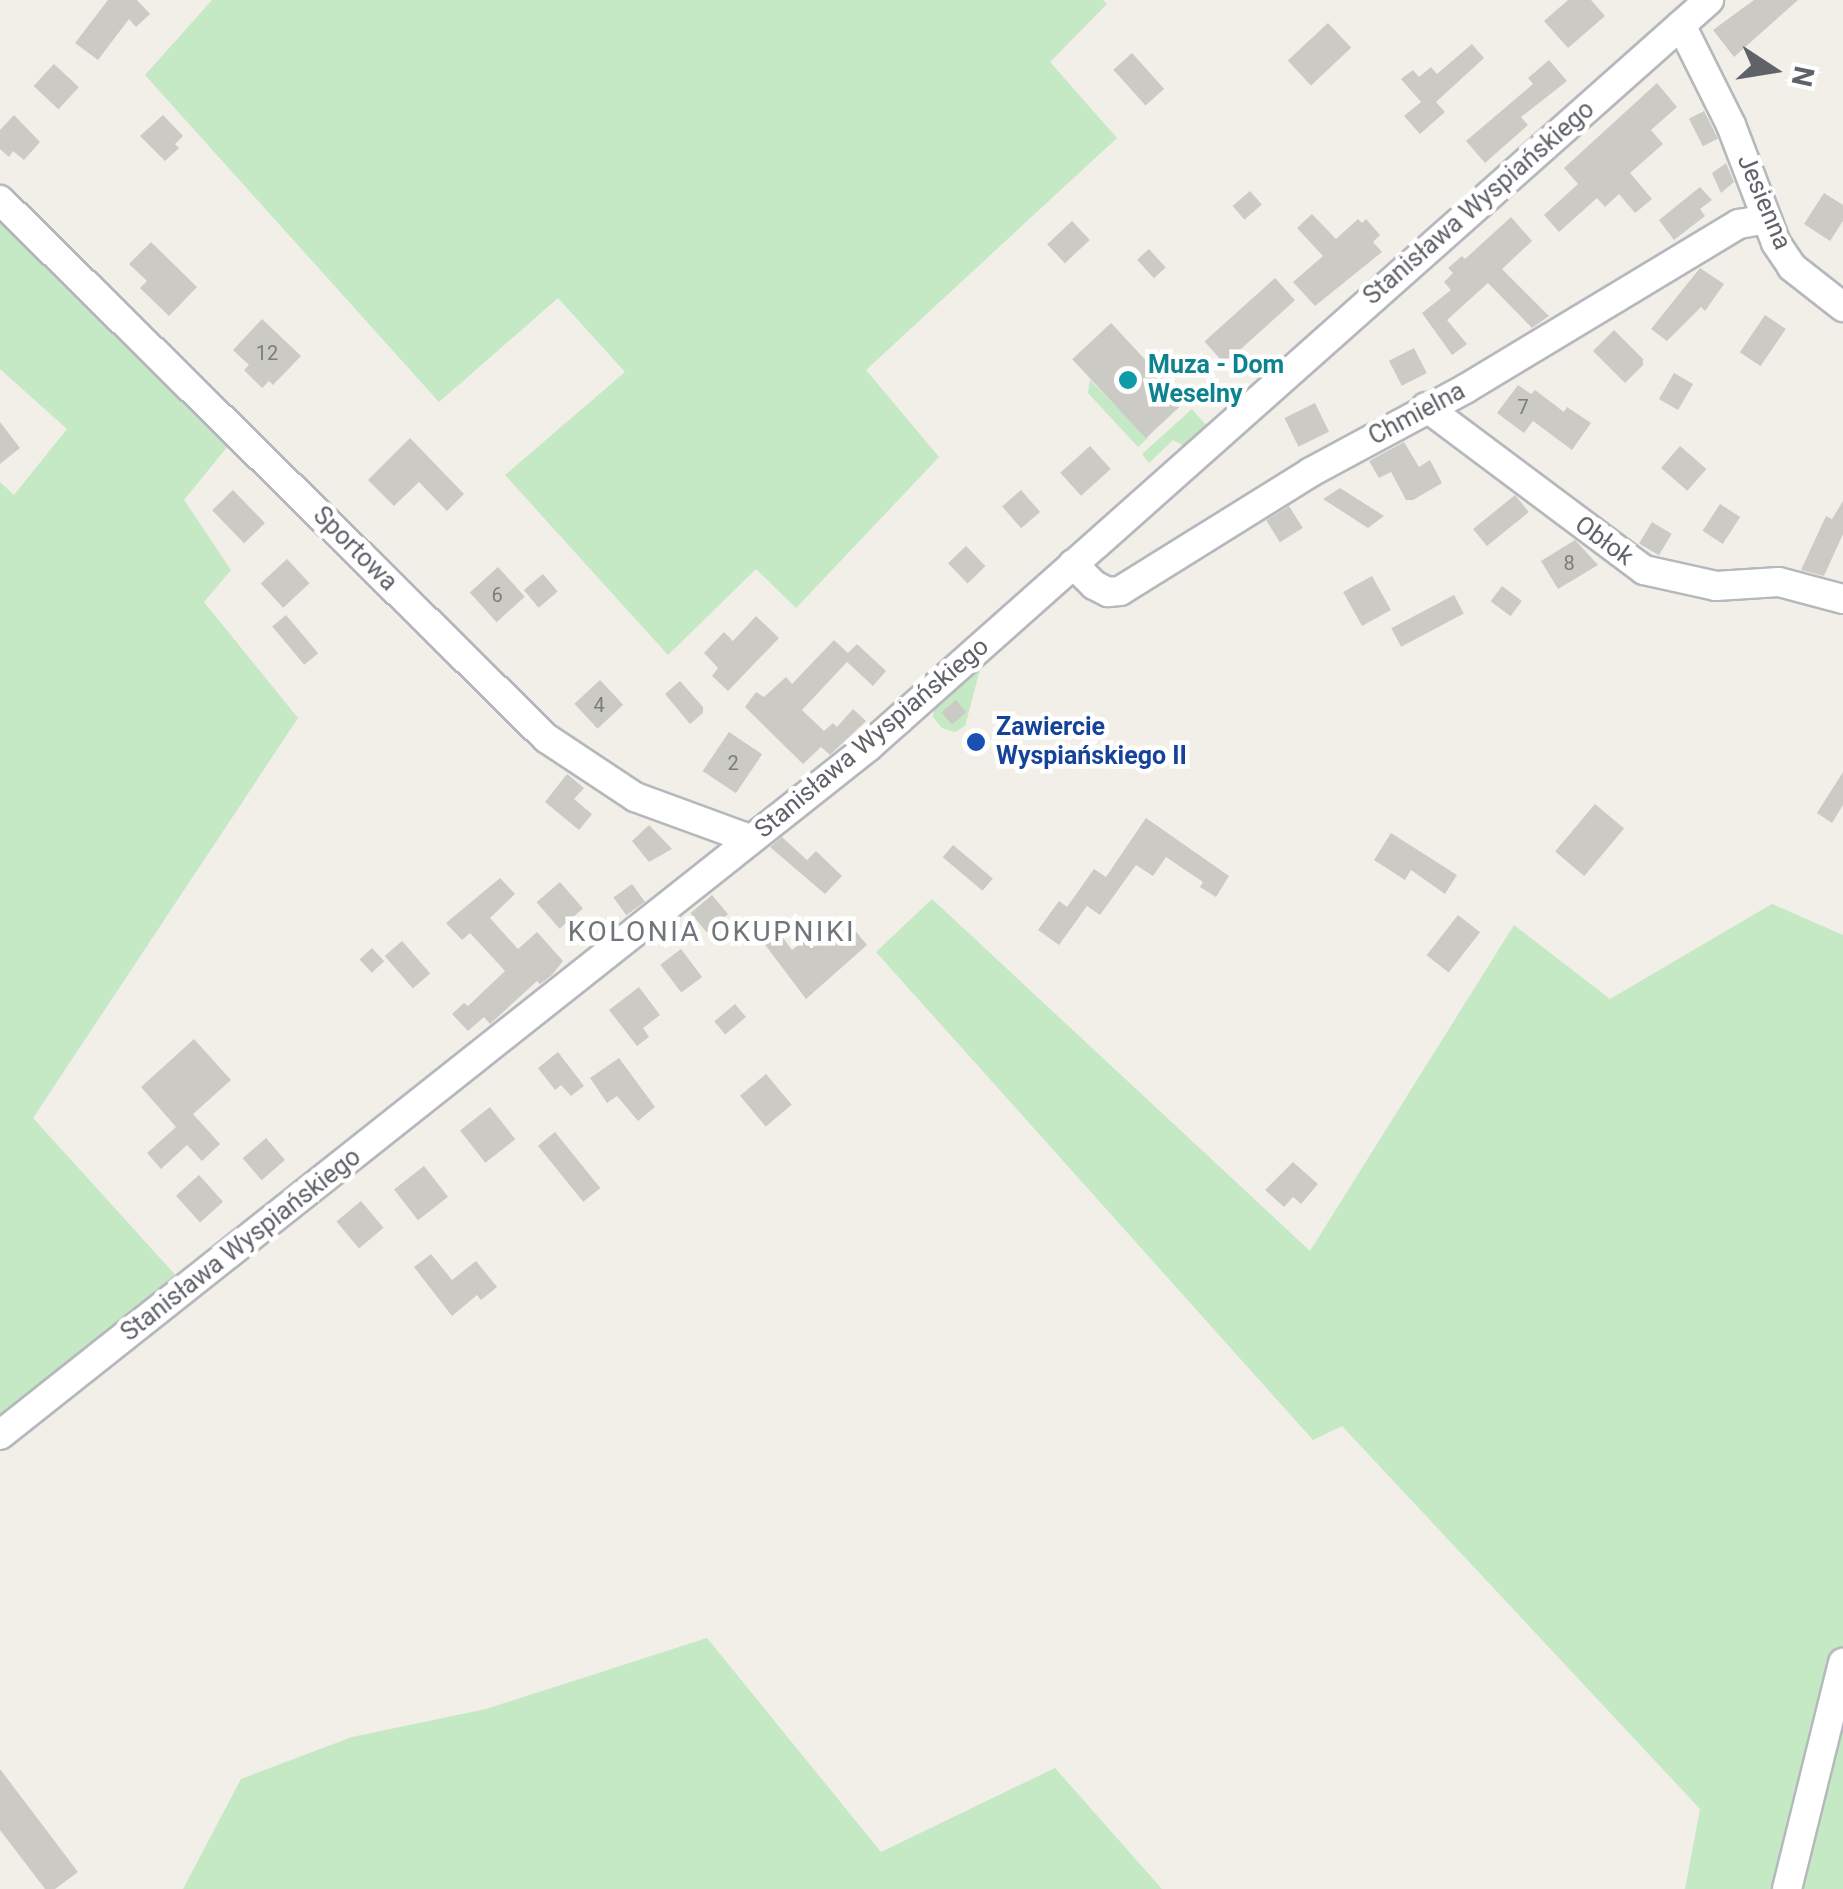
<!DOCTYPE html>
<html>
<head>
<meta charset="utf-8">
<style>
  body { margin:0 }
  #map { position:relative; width:1843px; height:1889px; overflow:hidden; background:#f1efe8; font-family:Roboto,sans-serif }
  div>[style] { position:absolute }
  .green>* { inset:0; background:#c5e8c5 }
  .building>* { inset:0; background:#cccac5; transform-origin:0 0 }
  .roads { filter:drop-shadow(2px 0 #b5b8bc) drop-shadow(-2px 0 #b5b8bc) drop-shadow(0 2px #b5b8bc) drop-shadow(0 -2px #b5b8bc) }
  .minor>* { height:28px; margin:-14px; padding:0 14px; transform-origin:14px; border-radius:14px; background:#fff }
  .dots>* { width:28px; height:28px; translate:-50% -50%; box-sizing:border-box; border:5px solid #fff; border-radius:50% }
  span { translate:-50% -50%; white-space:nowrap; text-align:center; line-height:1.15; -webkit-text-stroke:9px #fff; paint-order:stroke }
  .number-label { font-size:20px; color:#7a7d7f }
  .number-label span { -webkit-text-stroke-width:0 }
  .street-label { font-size:25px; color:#5f6368 }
  .culture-label { font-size:25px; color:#0d838f; font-weight:700 }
  .left { translate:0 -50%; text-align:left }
  .transit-label { font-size:25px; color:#164399; font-weight:700 }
  .neighbourhood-label { font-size:28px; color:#70757a; letter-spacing:2.5px }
  .north { position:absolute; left:1723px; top:20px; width:100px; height:100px; -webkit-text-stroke:8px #fff; paint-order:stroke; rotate:102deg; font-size:28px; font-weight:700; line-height:40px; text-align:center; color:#5f6368 }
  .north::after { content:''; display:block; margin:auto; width:35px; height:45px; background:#5f6368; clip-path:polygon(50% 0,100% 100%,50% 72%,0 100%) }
</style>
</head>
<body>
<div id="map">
  <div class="green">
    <div style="clip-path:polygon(212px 0,1103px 0,1107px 4px,1050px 62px,1117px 138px,866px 370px,939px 457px,796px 608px,756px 569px,668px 655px,505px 475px,625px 372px,558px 298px,439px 402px,145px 75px)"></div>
    <div style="clip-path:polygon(0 216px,232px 441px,184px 500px,231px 570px,204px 602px,298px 718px,33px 1118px,180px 1280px,0 1415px,0 482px,14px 495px,67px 429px,0 369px)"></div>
    <div style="clip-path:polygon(1090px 380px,1148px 438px,1138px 447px,1088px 393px)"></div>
    <div style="clip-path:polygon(1192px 409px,1206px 425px,1184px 446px,1173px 440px,1149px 463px,1142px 454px)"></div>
    <div style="clip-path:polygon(981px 666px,965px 726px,955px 732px,942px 728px,933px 717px,935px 704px)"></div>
    <div style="clip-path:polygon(932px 899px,1310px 1251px,1514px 925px,1610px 999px,1772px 904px,1843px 935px,1843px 1889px,1685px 1889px,1700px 1809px,1342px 1426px,1313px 1440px,876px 952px)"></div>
    <div style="clip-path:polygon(707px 1638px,881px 1852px,1055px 1768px,1162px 1889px,183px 1889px,241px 1779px,352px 1737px,486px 1709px)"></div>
  </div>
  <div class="building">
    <div style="clip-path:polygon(108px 0,137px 0,150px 14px,136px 27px,129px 19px,98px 60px,75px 43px)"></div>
    <div style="clip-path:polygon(1568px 0,1591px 0,1605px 16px,1568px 48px,1544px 21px)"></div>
    <div style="clip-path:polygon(1754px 0,1798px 0,1734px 57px,1713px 30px)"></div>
    <div style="left:1328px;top:23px;width:34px;height:55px;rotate:47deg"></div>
    <div style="clip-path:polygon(1472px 44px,1484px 58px,1436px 102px,1445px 112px,1420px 134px,1404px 116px,1421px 102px,1401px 79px,1413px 70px,1419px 77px,1431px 67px,1437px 74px)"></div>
    <div style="left:1132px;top:53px;width:48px;height:25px;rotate:48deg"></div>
    <div style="clip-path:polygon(1549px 60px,1567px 81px,1521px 117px,1528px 125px,1485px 163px,1466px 141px,1533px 84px,1528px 78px)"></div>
    <div style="left:54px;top:64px;width:34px;height:30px;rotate:43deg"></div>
    <div style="clip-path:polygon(1657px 83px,1677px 107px,1651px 130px,1663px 144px,1630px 173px,1652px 199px,1635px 213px,1619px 194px,1605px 207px,1597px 198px,1559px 232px,1544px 215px,1578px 184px,1564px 168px)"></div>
    <div style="left:1704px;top:111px;width:31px;height:17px;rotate:63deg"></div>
    <div style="clip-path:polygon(14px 115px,40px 142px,24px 160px,13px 151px,9px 157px,0 149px,0 130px)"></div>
    <div style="clip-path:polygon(163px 115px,183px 136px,175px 144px,179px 148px,165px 161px,140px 136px)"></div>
    <div style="clip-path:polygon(1726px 163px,1734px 182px,1721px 193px,1712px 173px)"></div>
    <div style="clip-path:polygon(1700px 187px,1712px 200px,1700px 209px,1705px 216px,1674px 240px,1659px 220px)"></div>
    <div style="left:1250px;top:191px;width:18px;height:23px;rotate:49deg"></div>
    <div style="clip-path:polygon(1824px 193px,1843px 205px,1843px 221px,1830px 241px,1804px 224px)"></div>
    <div style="clip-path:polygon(1312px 214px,1336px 239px,1358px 219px,1362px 223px,1366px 219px,1380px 235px,1373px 242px,1382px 252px,1315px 306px,1293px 282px,1323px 256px,1297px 228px)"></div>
    <div style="clip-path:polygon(1511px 217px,1532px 241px,1502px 269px,1549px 316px,1532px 328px,1488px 283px,1447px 320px,1467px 344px,1452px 355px,1422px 313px,1451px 290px,1444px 282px,1453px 273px,1448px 268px,1462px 256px,1465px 259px)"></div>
    <div style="left:1072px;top:221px;width:26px;height:34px;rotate:47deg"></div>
    <div style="clip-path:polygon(151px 242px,197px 287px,169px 316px,140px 288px,147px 281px,129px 264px)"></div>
    <div style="left:1149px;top:249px;width:25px;height:16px;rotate:48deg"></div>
    <div style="clip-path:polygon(1700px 268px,1724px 284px,1705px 311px,1701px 307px,1667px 341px,1651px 329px)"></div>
    <div style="left:1275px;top:278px;width:30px;height:95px;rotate:48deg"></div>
    <div style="left:1765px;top:315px;width:25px;height:45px;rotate:34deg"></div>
    <div style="clip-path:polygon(262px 319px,301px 356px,273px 385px,269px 381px,262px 388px,244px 370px,249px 365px,233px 350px)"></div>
    <div style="left:1111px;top:323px;width:108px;height:53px;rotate:47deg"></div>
    <div style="clip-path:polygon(1614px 330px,1643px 359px,1643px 365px,1625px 383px,1593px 351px)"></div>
    <div style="left:1414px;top:348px;width:28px;height:28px;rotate:63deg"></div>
    <div style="left:1674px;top:373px;width:22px;height:30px;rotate:30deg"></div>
    <div style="clip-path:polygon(1518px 385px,1531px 394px,1535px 390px,1564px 412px,1567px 407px,1591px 423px,1572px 450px,1533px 421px,1524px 433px,1497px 413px)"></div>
    <div style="left:1315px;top:403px;width:32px;height:34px;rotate:64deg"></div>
    <div style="clip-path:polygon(0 422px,20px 448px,0 464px)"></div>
    <div style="clip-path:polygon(410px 438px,464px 494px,447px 511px,419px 482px,394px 506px,368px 480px)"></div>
    <div style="clip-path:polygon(1404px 442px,1419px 467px,1430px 460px,1442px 483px,1413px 500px,1406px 500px,1391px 472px,1379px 478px,1369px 461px)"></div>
    <div style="left:1090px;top:446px;width:31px;height:40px;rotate:48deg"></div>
    <div style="left:1680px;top:446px;width:35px;height:29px;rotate:41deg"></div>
    <div style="clip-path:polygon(1340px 488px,1384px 516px,1368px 528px,1323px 499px)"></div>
    <div style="left:233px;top:490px;width:46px;height:29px;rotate:46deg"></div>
    <div style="left:1021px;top:490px;width:29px;height:25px;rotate:49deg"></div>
    <div style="left:1515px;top:495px;width:22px;height:54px;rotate:51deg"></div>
    <div style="clip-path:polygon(1843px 501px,1843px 534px,1824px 576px,1801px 570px,1826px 516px,1832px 519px)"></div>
    <div style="left:1720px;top:504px;width:24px;height:32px;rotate:33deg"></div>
    <div style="left:1289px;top:506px;width:26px;height:27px;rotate:58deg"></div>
    <div style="left:1652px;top:522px;width:23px;height:25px;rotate:31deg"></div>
    <div style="clip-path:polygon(1575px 540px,1598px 565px,1558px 589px,1541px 561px)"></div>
    <div style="left:966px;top:546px;width:28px;height:25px;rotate:46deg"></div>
    <div style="left:287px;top:559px;width:33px;height:36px;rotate:47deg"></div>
    <div style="left:498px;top:567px;width:40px;height:38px;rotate:48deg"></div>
    <div style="left:543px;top:574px;width:23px;height:25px;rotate:50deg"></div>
    <div style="left:1372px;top:576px;width:39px;height:33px;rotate:61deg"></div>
    <div style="left:1502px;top:586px;width:25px;height:19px;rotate:37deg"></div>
    <div style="left:1454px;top:595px;width:21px;height:71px;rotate:62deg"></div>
    <div style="left:286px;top:615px;width:50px;height:18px;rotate:50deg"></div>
    <div style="clip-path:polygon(756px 616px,779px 638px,728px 691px,712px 676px,718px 668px,704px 653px,724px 632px,733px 641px)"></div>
    <div style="clip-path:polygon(834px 640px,848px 653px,857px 644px,886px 671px,873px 686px,847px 662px,802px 710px,824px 731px,833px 723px,837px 727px,853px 709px,866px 721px,830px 755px,821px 747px,803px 764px,745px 707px,756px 692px,764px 697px,786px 677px,792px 684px)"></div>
    <div style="left:600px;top:680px;width:34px;height:35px;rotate:47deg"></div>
    <div style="clip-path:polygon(680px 681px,703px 707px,703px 713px,690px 724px,665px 694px)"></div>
    <div style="left:956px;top:700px;width:16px;height:19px;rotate:50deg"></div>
    <div style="left:729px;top:732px;width:40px;height:47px;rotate:34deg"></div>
    <div style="clip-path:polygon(1843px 772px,1843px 805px,1832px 823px,1817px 813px)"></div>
    <div style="clip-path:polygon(567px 774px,584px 788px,574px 799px,592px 814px,579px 830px,545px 802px)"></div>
    <div style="left:1595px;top:804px;width:38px;height:62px;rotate:40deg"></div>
    <div style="clip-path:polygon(1146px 818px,1229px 876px,1216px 897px,1200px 887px,1203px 882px,1166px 857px,1153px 876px,1136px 865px,1100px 915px,1087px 906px,1059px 945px,1038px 930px,1059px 901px,1067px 907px,1094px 869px,1106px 877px)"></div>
    <div style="clip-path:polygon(649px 825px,672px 849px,649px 862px,632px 841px)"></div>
    <div style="clip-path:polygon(1391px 833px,1457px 875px,1445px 894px,1411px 870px,1405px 880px,1374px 860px)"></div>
    <div style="clip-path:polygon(782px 837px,807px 860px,816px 851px,842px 876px,825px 894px,770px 847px)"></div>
    <div style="left:953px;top:845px;width:52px;height:16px;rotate:40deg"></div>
    <div style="clip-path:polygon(500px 878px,515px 894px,490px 918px,518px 949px,537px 932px,563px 961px,552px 975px,540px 984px,537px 981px,490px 1024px,484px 1017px,468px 1031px,452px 1014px,464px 1003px,468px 1006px,505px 971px,470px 933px,462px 940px,446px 923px)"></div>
    <div style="left:560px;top:882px;width:35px;height:31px;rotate:49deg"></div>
    <div style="left:632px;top:884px;width:22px;height:23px;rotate:54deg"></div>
    <div style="left:712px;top:895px;width:25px;height:28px;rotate:50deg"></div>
    <div style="left:1458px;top:915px;width:28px;height:51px;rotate:38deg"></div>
    <div style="clip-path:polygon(831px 921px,844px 936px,853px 928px,867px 945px,806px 999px,763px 942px,778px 931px,792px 950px)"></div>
    <div style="left:402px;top:941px;width:43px;height:23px;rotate:49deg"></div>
    <div style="left:372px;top:948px;width:18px;height:17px;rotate:47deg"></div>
    <div style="left:681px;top:949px;width:35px;height:26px;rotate:53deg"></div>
    <div style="clip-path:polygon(639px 987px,660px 1015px,643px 1028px,649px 1037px,637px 1046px,609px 1010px)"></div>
    <div style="left:735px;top:1004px;width:17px;height:27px;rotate:50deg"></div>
    <div style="clip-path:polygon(194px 1039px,231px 1080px,193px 1114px,220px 1144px,202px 1161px,187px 1145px,161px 1169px,147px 1153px,176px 1127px,141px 1087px)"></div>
    <div style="clip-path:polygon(558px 1052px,584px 1086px,571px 1096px,561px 1085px,555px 1090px,538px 1068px)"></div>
    <div style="clip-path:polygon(619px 1058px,655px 1107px,638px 1121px,617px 1096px,607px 1103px,590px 1078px)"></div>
    <div style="left:766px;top:1074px;width:40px;height:34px;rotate:50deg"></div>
    <div style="left:490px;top:1107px;width:41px;height:38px;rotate:52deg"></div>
    <div style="left:555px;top:1132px;width:72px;height:22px;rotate:51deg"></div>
    <div style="left:266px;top:1138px;width:29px;height:31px;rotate:49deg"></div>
    <div style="clip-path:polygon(1293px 1162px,1318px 1184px,1301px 1204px,1293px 1197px,1284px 1207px,1265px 1190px)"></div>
    <div style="left:424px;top:1166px;width:39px;height:38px;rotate:52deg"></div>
    <div style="left:199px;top:1175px;width:36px;height:31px;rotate:48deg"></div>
    <div style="left:361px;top:1201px;width:35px;height:32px;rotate:50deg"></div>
    <div style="clip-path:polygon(431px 1254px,452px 1280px,476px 1261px,497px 1287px,481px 1300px,477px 1295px,452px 1316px,414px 1267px)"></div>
    <div style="clip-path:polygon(0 1769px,78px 1872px,55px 1889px,45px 1889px,0 1830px)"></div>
  </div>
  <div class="roads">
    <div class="minor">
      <div style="left:1681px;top:25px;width:112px;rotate:63.4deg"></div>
      <div style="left:1731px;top:125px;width:126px;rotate:69.1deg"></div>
      <div style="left:1776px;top:243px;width:29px;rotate:56deg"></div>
      <div style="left:1792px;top:267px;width:65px;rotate:38.1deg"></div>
      <div style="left:0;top:200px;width:767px;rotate:44.58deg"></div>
      <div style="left:546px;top:738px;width:107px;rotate:33.5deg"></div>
      <div style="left:635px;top:797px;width:122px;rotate:20.1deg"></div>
      <div style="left:1426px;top:407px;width:272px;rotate:36.8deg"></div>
      <div style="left:1644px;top:570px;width:74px;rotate:12.5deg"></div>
      <div style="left:1716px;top:586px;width:63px;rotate:-3.6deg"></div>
      <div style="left:1779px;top:582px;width:66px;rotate:14.9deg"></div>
      <div style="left:1073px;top:564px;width:30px;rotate:45deg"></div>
      <div style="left:1094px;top:585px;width:16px;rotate:27deg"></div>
      <div style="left:1108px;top:592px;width:12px;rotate:-5deg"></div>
      <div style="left:1120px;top:591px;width:225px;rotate:-31.9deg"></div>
      <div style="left:1311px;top:472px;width:175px;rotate:-28.3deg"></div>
      <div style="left:1465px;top:389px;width:320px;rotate:-31.1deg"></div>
      <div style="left:1739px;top:224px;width:28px;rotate:-10deg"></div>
      <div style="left:0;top:1435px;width:1108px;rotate:-38.4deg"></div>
      <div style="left:868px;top:747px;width:1125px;rotate:-41.61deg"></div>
      <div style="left:1787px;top:1889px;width:233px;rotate:-76.1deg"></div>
    </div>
  </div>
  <div class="dots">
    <div style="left:1128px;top:380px;background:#0f9aa8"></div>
    <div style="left:976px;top:742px;background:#1a4fb4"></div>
  </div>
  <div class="number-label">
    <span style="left:267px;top:353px">12</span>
    <span style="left:1523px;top:407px">7</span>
    <span style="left:1569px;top:563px">8</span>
    <span style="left:497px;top:595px">6</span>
    <span style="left:599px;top:705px">4</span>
    <span style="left:733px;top:763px">2</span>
  </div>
  <div class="street-label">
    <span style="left:1764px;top:202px;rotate:67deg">Jesienna</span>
    <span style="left:1479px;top:203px;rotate:-41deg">Stanisława Wyspiańskiego</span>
    <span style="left:1417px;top:414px;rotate:-28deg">Chmielna</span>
    <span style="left:1604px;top:541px;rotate:36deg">Obłok</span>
    <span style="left:355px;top:549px;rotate:45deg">Sportowa</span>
    <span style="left:872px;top:738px;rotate:-40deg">Stanisława Wyspiańskiego</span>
    <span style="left:241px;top:1245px;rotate:-38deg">Stanisława Wyspiańskiego</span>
  </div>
  <div class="culture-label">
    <span class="left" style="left:1148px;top:380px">Muza - Dom<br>Weselny</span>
  </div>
  <div class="transit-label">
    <span class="left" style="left:996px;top:742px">Zawiercie<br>Wyspiańskiego II</span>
  </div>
  <div class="neighbourhood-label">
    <span style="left:712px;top:932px">KOLONIA OKUPNIKI</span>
  </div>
  <div class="north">N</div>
</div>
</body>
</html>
